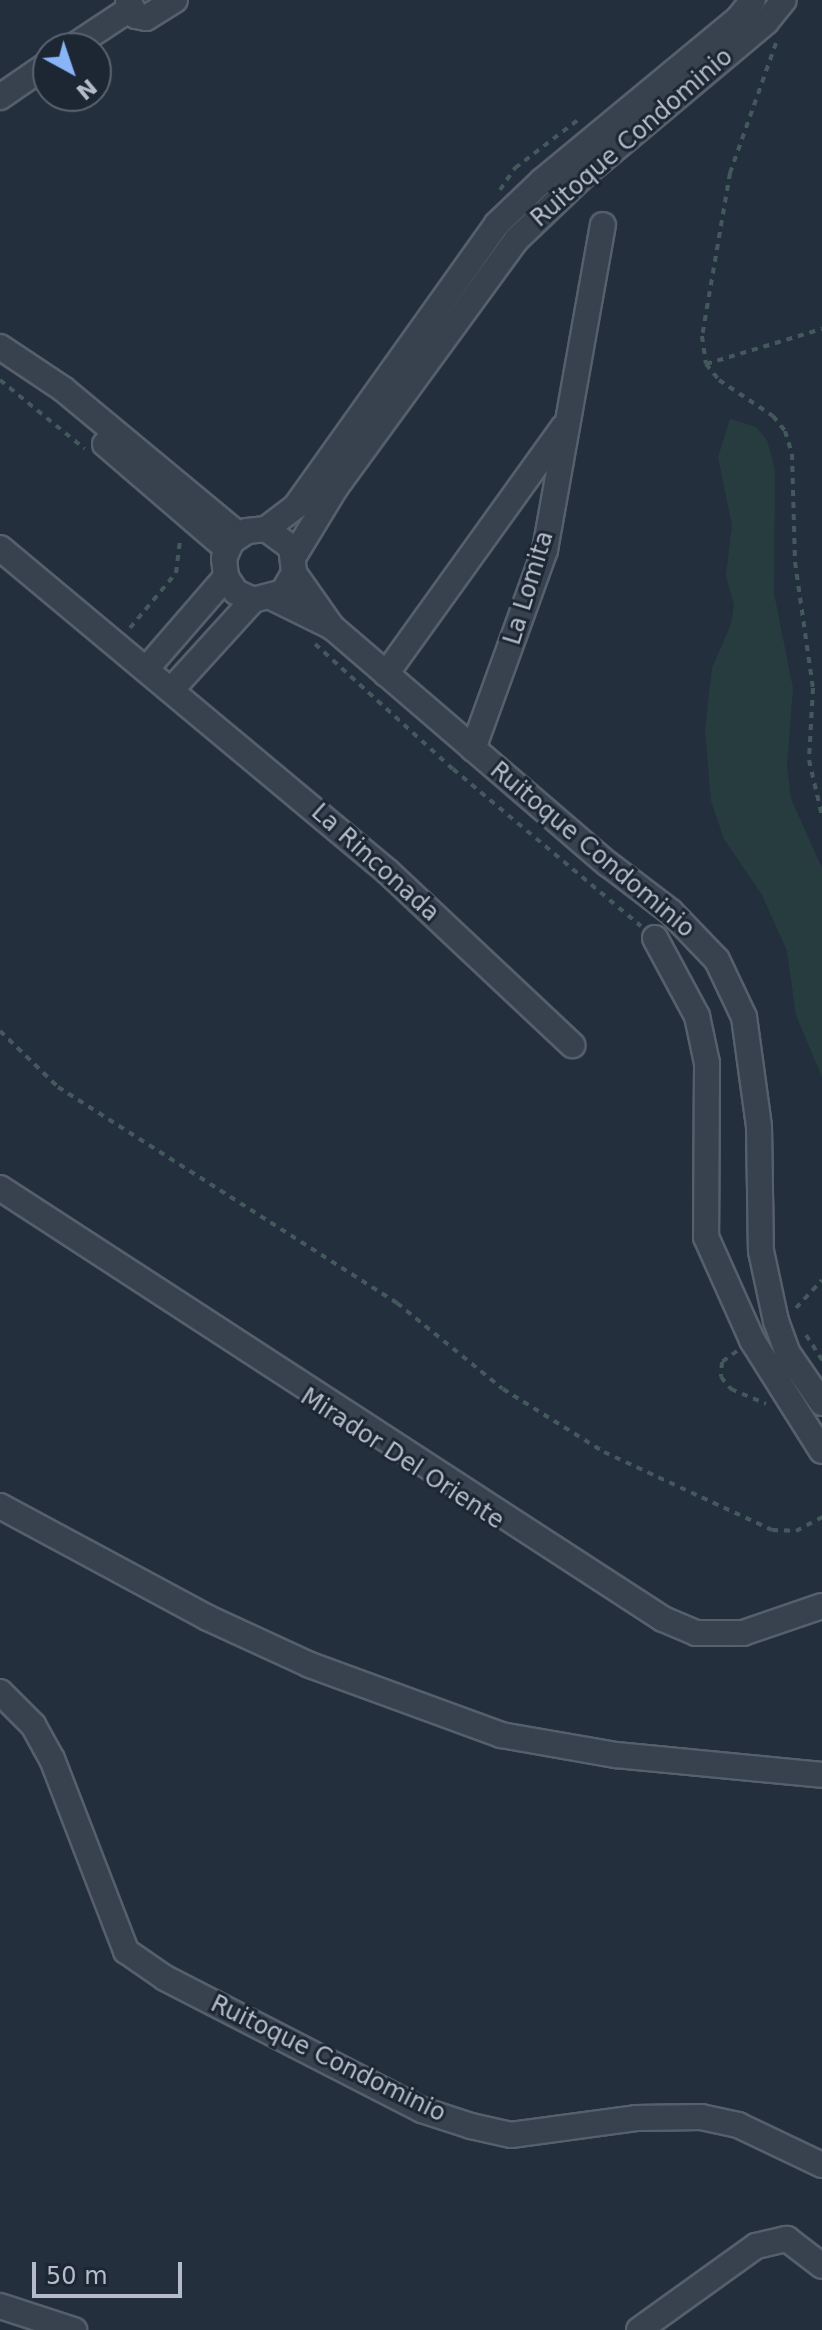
<!DOCTYPE html>
<html>
<head>
<meta charset="utf-8">
<style>
  body { margin:0 }
  #map { position:relative; width:822px; height:2330px; overflow:hidden; background:#242f3e; font-family:"DejaVu Sans",sans-serif }
  div>[style] { position:absolute }
  .green>* { inset:0; background:#263c3f }
  .path>* { height:4px; margin-top:-2px; transform-origin:0; background:repeating-linear-gradient(90deg,#44595c 0 6px,transparent 0 12px) }
  .roads { filter:drop-shadow(2px 0 #565f6c) drop-shadow(-2px 0 #565f6c) drop-shadow(0 2px #565f6c) drop-shadow(0 -2px #565f6c) }
  .street>* { height:24px; margin:-12px; padding:0 12px; transform-origin:12px; border-radius:12px; background:#38414e }
  span { translate:-50% -50%; white-space:nowrap; text-align:center; line-height:1.15; -webkit-text-stroke:6px #1d2633; paint-order:stroke }
  .street-label { font-size:24px; color:#b4bcc9 }
  .north { position:absolute; left:32px; top:32px; width:80px; height:80px; box-sizing:border-box; background:#1d2633; border:2px solid #59626f; border-radius:50%; rotate:140deg; font-size:22px; font-weight:700; line-height:32px; text-align:center; color:#b4bcc9 }
  .north::after { content:''; display:block; margin:auto; width:28px; height:36px; background:#8ab4f8; clip-path:polygon(50% 0,100% 100%,50% 72%,0 100%) }
  .scale { position:absolute; left:32px; top:2262px; width:150px; height:36px; box-sizing:border-box; border:4px solid #b4bcc9; border-top:0; padding-left:10px; font-size:24px; line-height:28px; white-space:nowrap; color:#b4bcc9; -webkit-text-stroke:6px #1d2633; paint-order:stroke }
</style>
</head>
<body>
<div id="map">
  <div class="green">
    <div style="clip-path:polygon(730px 419px,756px 427px,767px 440px,775px 470px,774px 593px,793px 688px,787px 766px,791px 799px,822px 868px,822px 1077px,796px 1015px,787px 951px,762px 895px,724px 839px,711px 801px,705px 730px,712px 668px,731px 624px,734px 605px,726px 576px,732px 525px,718px 457px)"></div>
  </div>
  <div class="path">
    <div style="left:776px;top:43px;width:138px;rotate:109.5deg"></div>
    <div style="left:730px;top:173px;width:165px;rotate:99.7deg"></div>
    <div style="left:702px;top:336px;width:28px;rotate:82deg"></div>
    <div style="left:706px;top:364px;width:21px;rotate:51deg"></div>
    <div style="left:719px;top:380px;width:65px;rotate:33.7deg"></div>
    <div style="left:773px;top:416px;width:19px;rotate:51deg"></div>
    <div style="left:785px;top:431px;width:24px;rotate:73deg"></div>
    <div style="left:792px;top:454px;width:108px;rotate:88.4deg"></div>
    <div style="left:795px;top:562px;width:127px;rotate:81.9deg"></div>
    <div style="left:813px;top:688px;width:72px;rotate:93.2deg"></div>
    <div style="left:809px;top:760px;width:57px;rotate:76.9deg"></div>
    <div style="left:500px;top:190px;width:27px;rotate:-56deg"></div>
    <div style="left:515px;top:168px;width:81px;rotate:-37.4deg"></div>
    <div style="left:706px;top:364px;width:121px;rotate:-16.8deg"></div>
    <div style="left:0;top:380px;width:109px;rotate:39.1deg"></div>
    <div style="left:130px;top:628px;width:72px;rotate:-50.1deg"></div>
    <div style="left:176px;top:573px;width:34px;rotate:-83deg"></div>
    <div style="left:315px;top:644px;width:186px;rotate:42.2deg"></div>
    <div style="left:453px;top:769px;width:245px;rotate:39.9deg"></div>
    <div style="left:0;top:1031px;width:81px;rotate:44deg"></div>
    <div style="left:58px;top:1087px;width:402px;rotate:32.5deg"></div>
    <div style="left:397px;top:1303px;width:136px;rotate:39.1deg"></div>
    <div style="left:503px;top:1389px;width:119px;rotate:32deg"></div>
    <div style="left:604px;top:1452px;width:185px;rotate:24.9deg"></div>
    <div style="left:772px;top:1530px;width:24px;rotate:2deg"></div>
    <div style="left:796px;top:1531px;width:30px;rotate:-28deg"></div>
    <div style="left:796px;top:1308px;width:38px;rotate:-47deg"></div>
    <div style="left:806px;top:1335px;width:30px;rotate:57deg"></div>
    <div style="left:737px;top:1351px;width:19px;rotate:144deg"></div>
    <div style="left:722px;top:1362px;width:15px;rotate:94deg"></div>
    <div style="left:721px;top:1377px;width:16px;rotate:50deg"></div>
    <div style="left:731px;top:1389px;width:38px;rotate:23deg"></div>
  </div>
  <div class="roads">
    <div class="street">
      <div style="left:128px;top:0;width:18px;rotate:63deg"></div>
      <div style="left:136px;top:16px;width:10px;rotate:11deg"></div>
      <div style="left:146px;top:18px;width:34px;rotate:-32deg"></div>
      <div style="left:71px;top:48px;width:71px;rotate:-33.5deg"></div>
      <div style="left:0;top:97px;width:58px;rotate:-34.5deg"></div>
      <div style="left:0;top:347px;width:76px;rotate:33.7deg"></div>
      <div style="left:63px;top:389px;width:229px;rotate:39.7deg"></div>
      <div style="left:105px;top:444px;width:161px;rotate:40.7deg"></div>
      <div style="left:266px;top:529px;width:31px;rotate:36deg"></div>
      <div style="left:291px;top:547px;width:26px;rotate:83deg"></div>
      <div style="left:294px;top:573px;width:22px;rotate:120deg"></div>
      <div style="left:283px;top:592px;width:31px;rotate:165deg"></div>
      <div style="left:253px;top:600px;width:19px;rotate:-155deg"></div>
      <div style="left:236px;top:592px;width:18px;rotate:-124deg"></div>
      <div style="left:226px;top:577px;width:19px;rotate:-96deg"></div>
      <div style="left:224px;top:558px;width:19px;rotate:-65deg"></div>
      <div style="left:232px;top:541px;width:18px;rotate:-34deg"></div>
      <div style="left:247px;top:531px;width:19px;rotate:-6deg"></div>
      <div style="left:266px;top:529px;width:38px;rotate:-37deg"></div>
      <div style="left:296px;top:506px;width:346px;rotate:-54.5deg"></div>
      <div style="left:497px;top:224px;width:62px;rotate:-43.7deg"></div>
      <div style="left:542px;top:181px;width:254px;rotate:-39.6deg"></div>
      <div style="left:738px;top:19px;width:24px;rotate:-52deg"></div>
      <div style="left:0;top:548px;width:505px;rotate:39.86deg"></div>
      <div style="left:388px;top:872px;width:253px;rotate:43.2deg"></div>
      <div style="left:294px;top:556px;width:81px;rotate:-58.7deg"></div>
      <div style="left:336px;top:487px;width:307px;rotate:-53.9deg"></div>
      <div style="left:517px;top:239px;width:95px;rotate:-43.7deg"></div>
      <div style="left:586px;top:173px;width:235px;rotate:-40deg"></div>
      <div style="left:766px;top:22px;width:28px;rotate:-51deg"></div>
      <div style="left:294px;top:573px;width:66px;rotate:54.9deg"></div>
      <div style="left:332px;top:627px;width:364px;rotate:40.7deg"></div>
      <div style="left:608px;top:864px;width:79px;rotate:37.3deg"></div>
      <div style="left:671px;top:912px;width:66px;rotate:46.2deg"></div>
      <div style="left:717px;top:960px;width:63px;rotate:64.7deg"></div>
      <div style="left:744px;top:1017px;width:111px;rotate:82.2deg"></div>
      <div style="left:759px;top:1127px;width:124px;rotate:89.1deg"></div>
      <div style="left:761px;top:1251px;width:72px;rotate:77.9deg"></div>
      <div style="left:776px;top:1321px;width:33px;rotate:70deg"></div>
      <div style="left:787px;top:1352px;width:62px;rotate:55.5deg"></div>
      <div style="left:273px;top:598px;width:64px;rotate:26.2deg"></div>
      <div style="left:148px;top:667px;width:119px;rotate:-49.1deg"></div>
      <div style="left:386px;top:674px;width:303px;rotate:-54.3deg"></div>
      <div style="left:173px;top:688px;width:119px;rotate:-47.7deg"></div>
      <div style="left:473px;top:749px;width:212px;rotate:-70.1deg"></div>
      <div style="left:545px;top:550px;width:330px;rotate:-79.9deg"></div>
      <div style="left:655px;top:938px;width:89px;rotate:61.7deg"></div>
      <div style="left:697px;top:1016px;width:48px;rotate:78deg"></div>
      <div style="left:707px;top:1063px;width:174px;rotate:90.3deg"></div>
      <div style="left:706px;top:1237px;width:113px;rotate:65.9deg"></div>
      <div style="left:752px;top:1340px;width:131px;rotate:57.8deg"></div>
      <div style="left:0;top:1188px;width:791px;rotate:33.03deg"></div>
      <div style="left:663px;top:1619px;width:36px;rotate:23deg"></div>
      <div style="left:696px;top:1633px;width:47px"></div>
      <div style="left:743px;top:1633px;width:83px;rotate:-18.9deg"></div>
      <div style="left:0;top:1506px;width:236px;rotate:28.3deg"></div>
      <div style="left:208px;top:1618px;width:112px;rotate:24.7deg"></div>
      <div style="left:310px;top:1665px;width:203px;rotate:20.1deg"></div>
      <div style="left:501px;top:1735px;width:117px;rotate:9.9deg"></div>
      <div style="left:616px;top:1755px;width:207px;rotate:5.5deg"></div>
      <div style="left:0;top:1692px;width:47px;rotate:45deg"></div>
      <div style="left:33px;top:1725px;width:39px;rotate:61deg"></div>
      <div style="left:52px;top:1759px;width:206px;rotate:68.9deg"></div>
      <div style="left:126px;top:1951px;width:47px;rotate:34.7deg"></div>
      <div style="left:165px;top:1978px;width:289px;rotate:27.2deg"></div>
      <div style="left:422px;top:2110px;width:52px;rotate:18.1deg"></div>
      <div style="left:471px;top:2126px;width:41px;rotate:12.7deg"></div>
      <div style="left:511px;top:2135px;width:126px;rotate:-7.7deg"></div>
      <div style="left:636px;top:2118px;width:65px;rotate:-0.9deg"></div>
      <div style="left:701px;top:2117px;width:38px;rotate:12deg"></div>
      <div style="left:738px;top:2125px;width:93px;rotate:25.5deg"></div>
      <div style="left:0;top:2306px;width:78px;rotate:18deg"></div>
      <div style="left:639px;top:2330px;width:144px;rotate:-35.7deg"></div>
      <div style="left:756px;top:2246px;width:32px;rotate:-13deg"></div>
      <div style="left:787px;top:2239px;width:44px;rotate:37.6deg"></div>
    </div>
  </div>
  <div class="street-label">
    <span style="left:632px;top:138px;rotate:-41deg">Ruitoque Condominio</span>
    <span style="left:529px;top:588px;rotate:-73deg">La Lomita</span>
    <span style="left:592px;top:850px;rotate:40deg">Ruitoque Condominio</span>
    <span style="left:375px;top:863px;rotate:42deg">La Rinconada</span>
    <span style="left:402px;top:1459px;rotate:33deg">Mirador Del Oriente</span>
    <span style="left:328px;top:2059px;rotate:26deg">Ruitoque Condominio</span>
  </div>
  <div class="north">N</div>
  <div class="scale">50 m</div>
</div>
</body>
</html>
